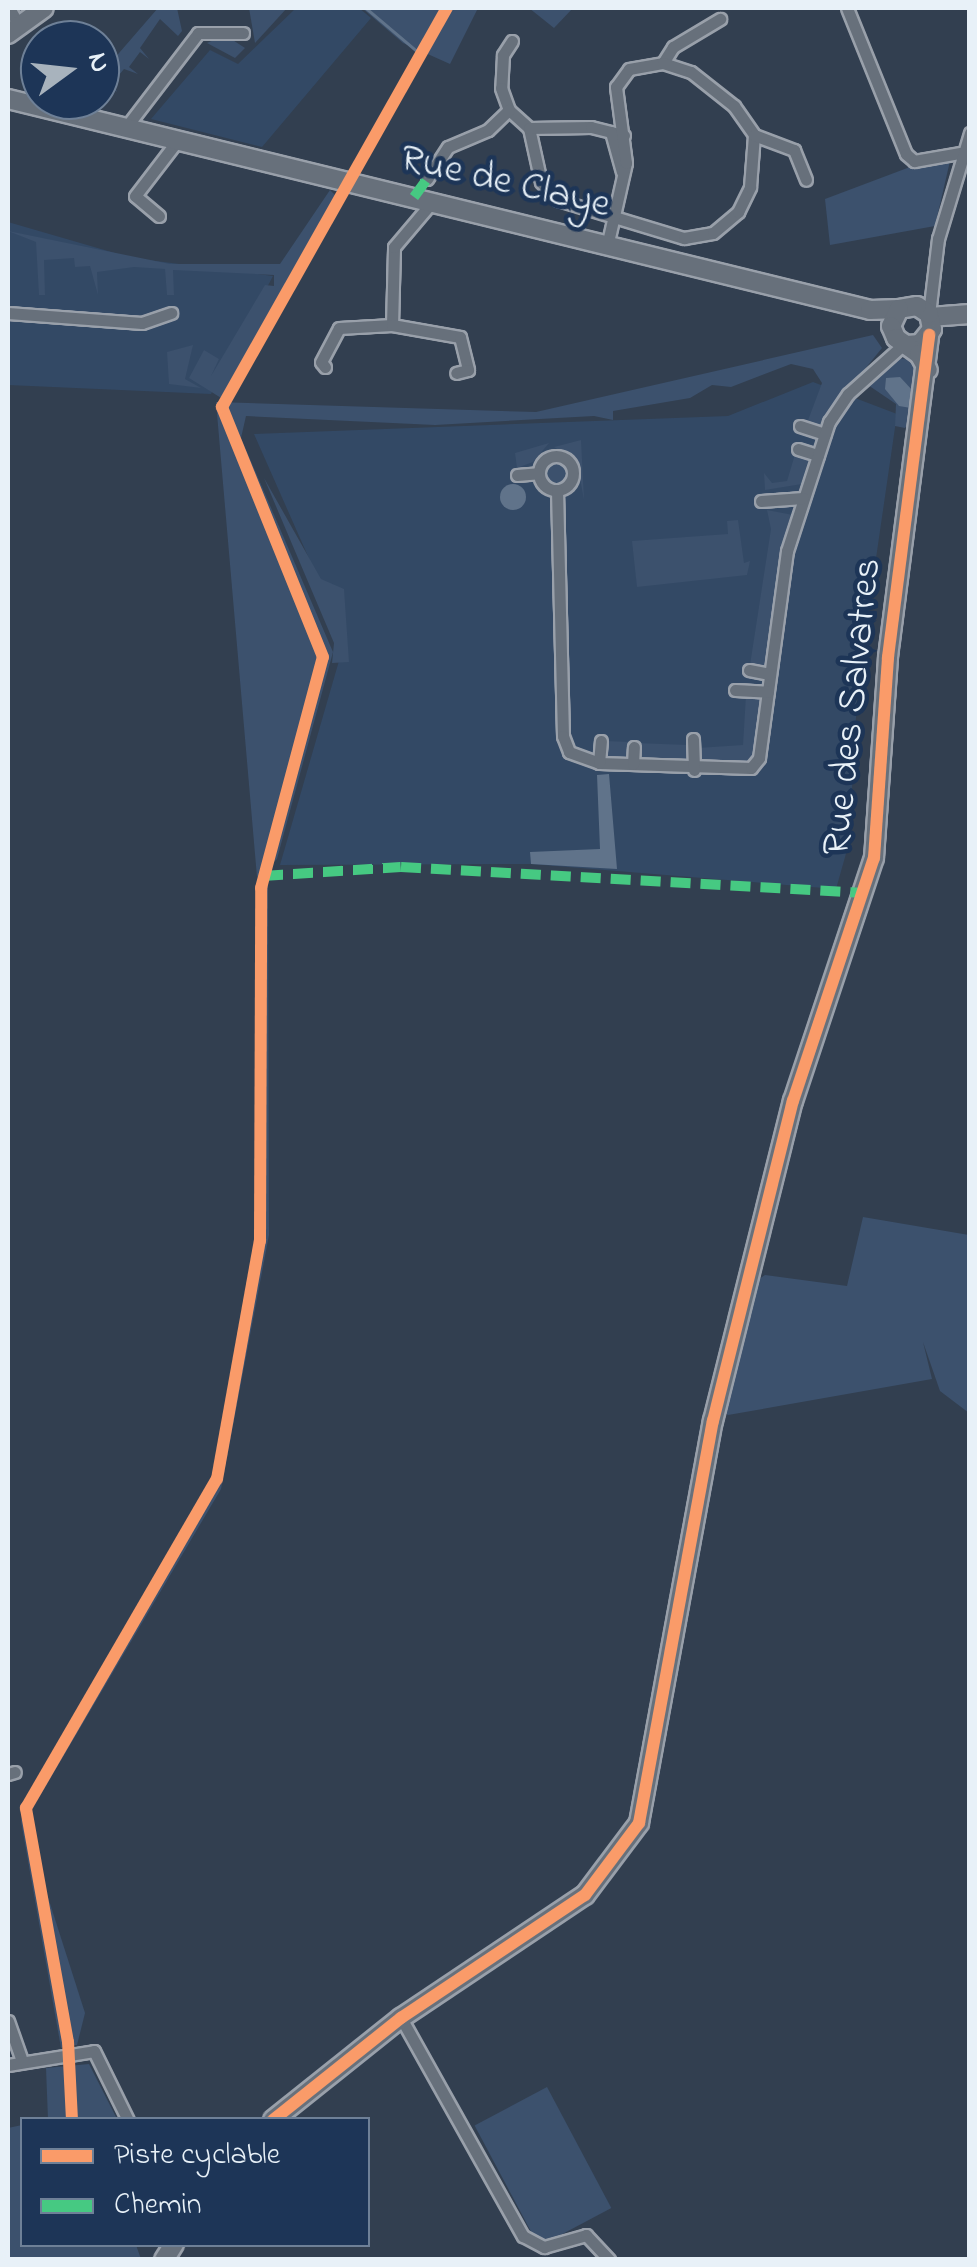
<!DOCTYPE html>
<html>
<head>
<meta charset="utf-8">
<style>
  body { margin:0 }
  #map { position:relative; width:977px; height:2267px; overflow:hidden; background:#323f50; font-family:"Indie Flower",sans-serif }
  div>[style] { position:absolute }
  .built>* { inset:0; background:#334965 }
  .green>* { inset:0; background:#3c516d; transform-origin:0 0 }
  .round { border-radius:50% }
  .water>* { inset:0; background:#60738a }
  .stream>* { height:2.5px; margin:-1.25px; padding:0 1.25px; transform-origin:1.25px; border-radius:1.25px; background:#60738a }
  .roads { filter:drop-shadow(2px 0 #99a0aa) drop-shadow(-2px 0 #99a0aa) drop-shadow(0 2px #99a0aa) drop-shadow(0 -2px #99a0aa) }
  .street>* { height:11px; margin:-5.5px; padding:0 5.5px; transform-origin:5.5px; border-radius:5.5px; background:#67707b }
  .street>.ring { margin:-5.5px; padding:0; box-sizing:content-box; background:none; border:11px solid #67707b; border-radius:50% }
  .secondary>* { height:18px; margin:-9px; padding:0 9px; transform-origin:9px; border-radius:9px; background:#67707b }
  .quiet>* { height:10px; margin-top:-5px; transform-origin:0; background:repeating-linear-gradient(90deg,#46c982 0 20px,transparent 0 30px) }
  .cycleway>* { height:12px; margin:-6px; padding:0 6px; transform-origin:6px; border-radius:6px; background:#fa9b69 }
  span { translate:-50% -50%; white-space:nowrap; text-align:center; line-height:1.15; -webkit-text-stroke:9px #1d3557; paint-order:stroke }
  .street-label { font-size:40px; color:#e8f1f8 }
  .frame { position:absolute; inset:0; border:10px solid #e8f1f8; pointer-events:none }
  .legend { position:absolute; left:20px; top:2117px; width:350px; height:130px; box-sizing:border-box; background:#1d3557; border:2px solid #6e8097; margin:0; padding:12px 18px; list-style:none; font-size:30px; color:#e8f1f8 }
  .legend li { display:flex; align-items:center; gap:20px; height:50px }
  .legend b { width:50px; border:2px solid #6e8097 }
  .north { position:absolute; left:20px; top:20px; width:100px; height:100px; box-sizing:border-box; background:#1d3557; border:2px solid #6e8097; border-radius:50%; rotate:75deg; font-size:28px; font-weight:700; line-height:40px; text-align:center; color:#e8f1f8 }
  .north::after { content:''; display:block; margin:auto; width:35px; height:45px; background:#a8b3bd; clip-path:polygon(50% 0,100% 100%,50% 72%,0 100%) }
</style>
</head>
<body>
<div id="map">
  <div class="built">
    <div style="clip-path:polygon(296px 8px,359px 8px,371px 18px,262px 147px,151px 119px,210px 50px,238px 64px)"></div>
    <div style="clip-path:polygon(8px 222px,132px 258px,273px 276px,211px 394px,8px 385px)"></div>
    <div style="clip-path:polygon(813px 382px,897px 414px,858px 682px,849px 843px,836px 889px,531px 864px,280px 865px,345px 640px,254px 434px,728px 416px)"></div>
  </div>
  <div class="green">
    <div style="clip-path:polygon(158px 8px,177px 8px,182px 31px,178px 36px,160px 19px,140px 48px,149px 59px,140px 52px,129px 67px,138px 74px,124px 69px,113px 82px,117px 92px,107px 83px,100px 91px,100px 75px)"></div>
    <div style="clip-path:polygon(249px 8px,287px 8px,255px 43px)"></div>
    <div style="clip-path:polygon(362px 8px,478px 8px,450px 64px,403px 43px)"></div>
    <div style="clip-path:polygon(529px 8px,573px 8px,554px 28px)"></div>
    <div style="clip-path:polygon(225px 35px,245px 48px,235px 58px,207px 43px)"></div>
    <div style="clip-path:polygon(950px 161px,935px 226px,830px 245px,825px 199px,910px 167px)"></div>
    <div style="clip-path:polygon(330px 190px,339px 199px,226px 401px,189px 378px,204px 350px,219px 359px,211px 376px,265px 285px,274px 286px,274px 275px,173px 270px,174px 295px,167px 295px,165px 269px,134px 267px,97px 272px,98px 295px,90px 266px,75px 267px,74px 258px,44px 260px,45px 295px,39px 295px,36px 242px,8px 231px,170px 264px,280px 264px)"></div>
    <div style="clip-path:polygon(873px 335px,882px 348px,817px 428px,807px 423px,822px 383px,813px 369px,791px 364px,731px 387px,712px 385px,690px 398px,613px 411px,613px 420px,594px 416px,435px 425px,246px 416px,241px 438px,333px 652px,277px 859px,257px 877px,216px 402px,536px 412px)"></div>
    <div style="clip-path:polygon(193px 345px,185px 379px,201px 388px,169px 384px,167px 352px)"></div>
    <div style="clip-path:polygon(897px 358px,917px 360px,914px 418px,905px 428px,895px 426px,896px 404px,868px 385px)"></div>
    <div style="clip-path:polygon(581px 440px,584px 500px,577px 462px,554px 447px)"></div>
    <div style="clip-path:polygon(549px 443px,533px 462px,517px 468px,515px 453px)"></div>
    <div style="clip-path:polygon(796px 451px,812px 458px,802px 484px,765px 490px,764px 473px,772px 483px,787px 481px)"></div>
    <div class="round" style="left:543px;top:462px;width:22px;height:22px"></div>
    <div style="clip-path:polygon(264px 478px,321px 579px,344px 589px,349px 662px,332px 663px,334px 643px)"></div>
    <div style="clip-path:polygon(767px 510px,793px 515px,767px 664px,759px 667px,750px 665px,771px 529px)"></div>
    <div style="clip-path:polygon(738px 520px,744px 563px,750px 561px,747px 575px,637px 587px,632px 541px,728px 534px,727px 521px)"></div>
    <div style="clip-path:polygon(746px 695px,763px 697px,757px 752px,743px 765px,698px 764px,697px 748px,743px 745px)"></div>
    <div style="left:605px;top:741px;width:27px;height:16px;rotate:2deg"></div>
    <div style="clip-path:polygon(636px 743px,688px 745px,687px 760px,642px 760px)"></div>
    <div style="clip-path:polygon(268px 885px,269px 1235px,221px 1489px,37px 1801px,31px 1794px,217px 1479px,260px 1241px,261px 888px)"></div>
    <div style="clip-path:polygon(863px 1217px,969px 1235px,969px 1413px,940px 1391px,923px 1342px,932px 1379px,728px 1415px,723px 1411px,759px 1279px,765px 1275px,847px 1286px)"></div>
    <div style="clip-path:polygon(26px 1808px,61px 2010px,66px 2046px,61px 2048px,21px 1821px)"></div>
    <div style="clip-path:polygon(38px 1866px,85px 2013px,77px 2045px,71px 2045px)"></div>
    <div style="clip-path:polygon(89px 2064px,117px 2119px,48px 2119px,46px 2068px)"></div>
    <div style="left:547px;top:2087px;width:137px;height:82px;rotate:62deg"></div>
    <div style="clip-path:polygon(22px 2125px,22px 2244px,136px 2245px,141px 2259px,8px 2259px,8px 2128px)"></div>
  </div>
  <div class="water">
    <div style="clip-path:polygon(900px 377px,914px 392px,911px 408px,899px 406px,885px 389px,886px 378px)"></div>
    <div class="round" style="left:500px;top:484px;width:26px;height:26px"></div>
    <div style="clip-path:polygon(609px 774px,617px 869px,531px 864px,530px 852px,600px 849px,597px 775px)"></div>
  </div>
  <div class="stream">
    <div style="left:366px;top:8px;width:68px;rotate:40.2deg"></div>
  </div>
  <div class="roads">
    <div class="street">
      <div style="left:9px;top:8px;width:20px;rotate:60deg"></div>
      <div style="left:847px;top:8px;width:157px;rotate:68deg"></div>
      <div style="left:906px;top:154px;width:11px;rotate:41deg"></div>
      <div style="left:914px;top:161px;width:47px;rotate:-9.9deg"></div>
      <div style="left:512px;top:41px;width:17px;rotate:123deg"></div>
      <div style="left:503px;top:55px;width:33px;rotate:93deg"></div>
      <div style="left:501px;top:88px;width:23px;rotate:70deg"></div>
      <div style="left:509px;top:110px;width:27px;rotate:42deg"></div>
      <div style="left:663px;top:63px;width:19px;rotate:-58deg"></div>
      <div style="left:673px;top:47px;width:55px;rotate:-30.8deg"></div>
      <div style="left:127px;top:126px;width:117px;rotate:-52.6deg"></div>
      <div style="left:198px;top:33px;width:45px"></div>
      <div style="left:529px;top:128px;width:55px;rotate:77.5deg"></div>
      <div style="left:541px;top:182px;width:25px;rotate:47deg"></div>
      <div style="left:558px;top:200px;width:132px;rotate:16.8deg"></div>
      <div style="left:684px;top:238px;width:29px;rotate:-10deg"></div>
      <div style="left:713px;top:233px;width:33px;rotate:-40deg"></div>
      <div style="left:738px;top:212px;width:28px;rotate:-64deg"></div>
      <div style="left:750px;top:187px;width:52px;rotate:-85.6deg"></div>
      <div style="left:529px;top:128px;width:62px;rotate:-0.9deg"></div>
      <div style="left:591px;top:127px;width:34px;rotate:14deg"></div>
      <div style="left:611px;top:132px;width:41px;rotate:74.6deg"></div>
      <div style="left:427px;top:179px;width:38px;rotate:-57deg"></div>
      <div style="left:448px;top:147px;width:43px;rotate:-23deg"></div>
      <div style="left:488px;top:130px;width:29px;rotate:-44deg"></div>
      <div style="left:159px;top:216px;width:31px;rotate:-140deg"></div>
      <div style="left:135px;top:196px;width:71px;rotate:-52.5deg"></div>
      <div style="left:608px;top:242px;width:81px;rotate:-77.2deg"></div>
      <div style="left:626px;top:163px;width:77px;rotate:-97.5deg"></div>
      <div style="left:616px;top:87px;width:22px;rotate:-54deg"></div>
      <div style="left:629px;top:69px;width:35px;rotate:-10deg"></div>
      <div style="left:663px;top:63px;width:29px;rotate:18deg"></div>
      <div style="left:691px;top:72px;width:55px;rotate:38.3deg"></div>
      <div style="left:734px;top:106px;width:35px;rotate:55deg"></div>
      <div style="left:754px;top:135px;width:43px;rotate:20.6deg"></div>
      <div style="left:794px;top:150px;width:32px;rotate:68deg"></div>
      <div style="left:8px;top:313px;width:134px;rotate:4.3deg"></div>
      <div style="left:142px;top:323px;width:31px;rotate:-19deg"></div>
      <div style="left:929px;top:314px;width:76px;rotate:-83.2deg"></div>
      <div style="left:938px;top:239px;width:111px;rotate:-73.2deg"></div>
      <div style="left:392px;top:325px;width:78px;rotate:-88.5deg"></div>
      <div style="left:394px;top:247px;width:59px;rotate:-49.8deg"></div>
      <div style="left:325px;top:367px;width:6px;rotate:-129deg"></div>
      <div style="left:321px;top:362px;width:38px;rotate:-62deg"></div>
      <div style="left:339px;top:328px;width:53px;rotate:-3.2deg"></div>
      <div style="left:392px;top:325px;width:69px;rotate:10deg"></div>
      <div style="left:460px;top:337px;width:34px;rotate:76deg"></div>
      <div style="left:468px;top:370px;width:12px;rotate:166deg"></div>
      <div style="left:800px;top:426px;width:26px;rotate:18deg"></div>
      <div style="left:798px;top:449px;width:21px;rotate:17deg"></div>
      <div class="ring" style="left:539px;top:456px;width:23px;height:23px"></div>
      <div style="left:517px;top:475px;width:21px;rotate:-5deg"></div>
      <div style="left:557px;top:490px;width:246px;rotate:88.6deg"></div>
      <div style="left:563px;top:736px;width:17px;rotate:69deg"></div>
      <div style="left:569px;top:752px;width:32px;rotate:20deg"></div>
      <div style="left:599px;top:763px;width:152px;rotate:1.9deg"></div>
      <div style="left:751px;top:768px;width:13px;rotate:-51deg"></div>
      <div style="left:759px;top:758px;width:209px;rotate:-82.3deg"></div>
      <div style="left:787px;top:551px;width:136px;rotate:-72deg"></div>
      <div style="left:829px;top:422px;width:34px;rotate:-56deg"></div>
      <div style="left:848px;top:394px;width:75px;rotate:-41.8deg"></div>
      <div style="left:761px;top:501px;width:42px;rotate:-4.1deg"></div>
      <div style="left:749px;top:670px;width:21px;rotate:11deg"></div>
      <div style="left:735px;top:690px;width:33px;rotate:3deg"></div>
      <div style="left:693px;top:739px;width:31px;rotate:88deg"></div>
      <div style="left:599px;top:763px;width:22px;rotate:-85deg"></div>
      <div style="left:633px;top:764px;width:17px;rotate:-87deg"></div>
      <div style="left:8px;top:1774px;width:7px;rotate:-16deg"></div>
      <div style="left:401px;top:2018px;width:250px;rotate:60.8deg"></div>
      <div style="left:523px;top:2236px;width:24px;rotate:28deg"></div>
      <div style="left:544px;top:2247px;width:44px;rotate:-15.9deg"></div>
      <div style="left:586px;top:2235px;width:34px;rotate:47deg"></div>
      <div style="left:8px;top:2021px;width:42px;rotate:70.7deg"></div>
      <div style="left:8px;top:2065px;width:87px;rotate:-9.2deg"></div>
      <div style="left:94px;top:2051px;width:77px;rotate:63.8deg"></div>
    </div>
    <div class="secondary">
      <div style="left:8px;top:34px;width:44px;rotate:-35.8deg"></div>
      <div style="left:8px;top:99px;width:887px;rotate:13.75deg"></div>
      <div style="left:870px;top:310px;width:29px;rotate:-2deg"></div>
      <div style="left:930px;top:317px;width:40px;rotate:-4.3deg"></div>
      <div style="left:907px;top:345px;width:13px;rotate:-4deg"></div>
      <div style="left:920px;top:344px;width:19px;rotate:-51deg"></div>
      <div style="left:932px;top:329px;width:15px;rotate:-101deg"></div>
      <div style="left:929px;top:314px;width:14px;rotate:-146deg"></div>
      <div style="left:917px;top:306px;width:18px;rotate:171deg"></div>
      <div style="left:899px;top:309px;width:19px;rotate:115deg"></div>
      <div style="left:891px;top:326px;width:13px;rotate:67deg"></div>
      <div style="left:896px;top:338px;width:28px;rotate:35deg"></div>
      <div style="left:919px;top:354px;width:18px;rotate:61deg"></div>
      <div style="left:273px;top:2120px;width:164px;rotate:-38.6deg"></div>
      <div style="left:401px;top:2018px;width:221px;rotate:-33.8deg"></div>
      <div style="left:585px;top:1895px;width:90px;rotate:-53.1deg"></div>
      <div style="left:639px;top:1823px;width:409px;rotate:-79.6deg"></div>
      <div style="left:713px;top:1421px;width:330px;rotate:-76deg"></div>
      <div style="left:793px;top:1101px;width:256px;rotate:-71.6deg"></div>
      <div style="left:874px;top:858px;width:201px;rotate:-86deg"></div>
      <div style="left:888px;top:657px;width:325px;rotate:-82.7deg"></div>
      <div style="left:164px;top:2260px;width:19px;rotate:-58deg"></div>
    </div>
  </div>
  <div class="quiet">
    <div style="left:414px;top:197px;width:22px;rotate:-54deg"></div>
    <div style="left:263px;top:876px;width:138px;rotate:-3.7deg"></div>
    <div style="left:401px;top:867px;width:464px;rotate:3.2deg"></div>
  </div>
  <div class="cycleway">
    <div style="left:72px;top:2120px;width:78px;rotate:-92.9deg"></div>
    <div style="left:68px;top:2042px;width:238px;rotate:-100.2deg"></div>
    <div style="left:26px;top:1808px;width:380px;rotate:-59.9deg"></div>
    <div style="left:217px;top:1479px;width:242px;rotate:-79.8deg"></div>
    <div style="left:260px;top:1241px;width:353px;rotate:-89.8deg"></div>
    <div style="left:261px;top:888px;width:239px;rotate:-75deg"></div>
    <div style="left:323px;top:657px;width:270px;rotate:-112deg"></div>
    <div style="left:222px;top:407px;width:458px;rotate:-60.6deg"></div>
    <div style="left:273px;top:2120px;width:164px;rotate:-38.6deg"></div>
    <div style="left:401px;top:2018px;width:221px;rotate:-33.8deg"></div>
    <div style="left:585px;top:1895px;width:90px;rotate:-53.1deg"></div>
    <div style="left:639px;top:1823px;width:409px;rotate:-79.6deg"></div>
    <div style="left:713px;top:1421px;width:330px;rotate:-76deg"></div>
    <div style="left:793px;top:1101px;width:256px;rotate:-71.6deg"></div>
    <div style="left:874px;top:858px;width:201px;rotate:-86deg"></div>
    <div style="left:888px;top:657px;width:325px;rotate:-82.7deg"></div>
  </div>
  <div class="street-label">
    <span style="left:505px;top:183px;rotate:13deg">Rue de Claye</span>
    <span style="left:854px;top:707px;rotate:-84deg">Rue des Salvatres</span>
  </div>
  <div class="frame"></div>
  <ul class="legend">
  <li><b style="height:12px;background:#fa9b69"></b>Piste cyclable</li>
  <li><b style="height:12px;background:#46c982"></b>Chemin</li>
  </ul>
  <div class="north">N</div>
</div>
</body>
</html>
